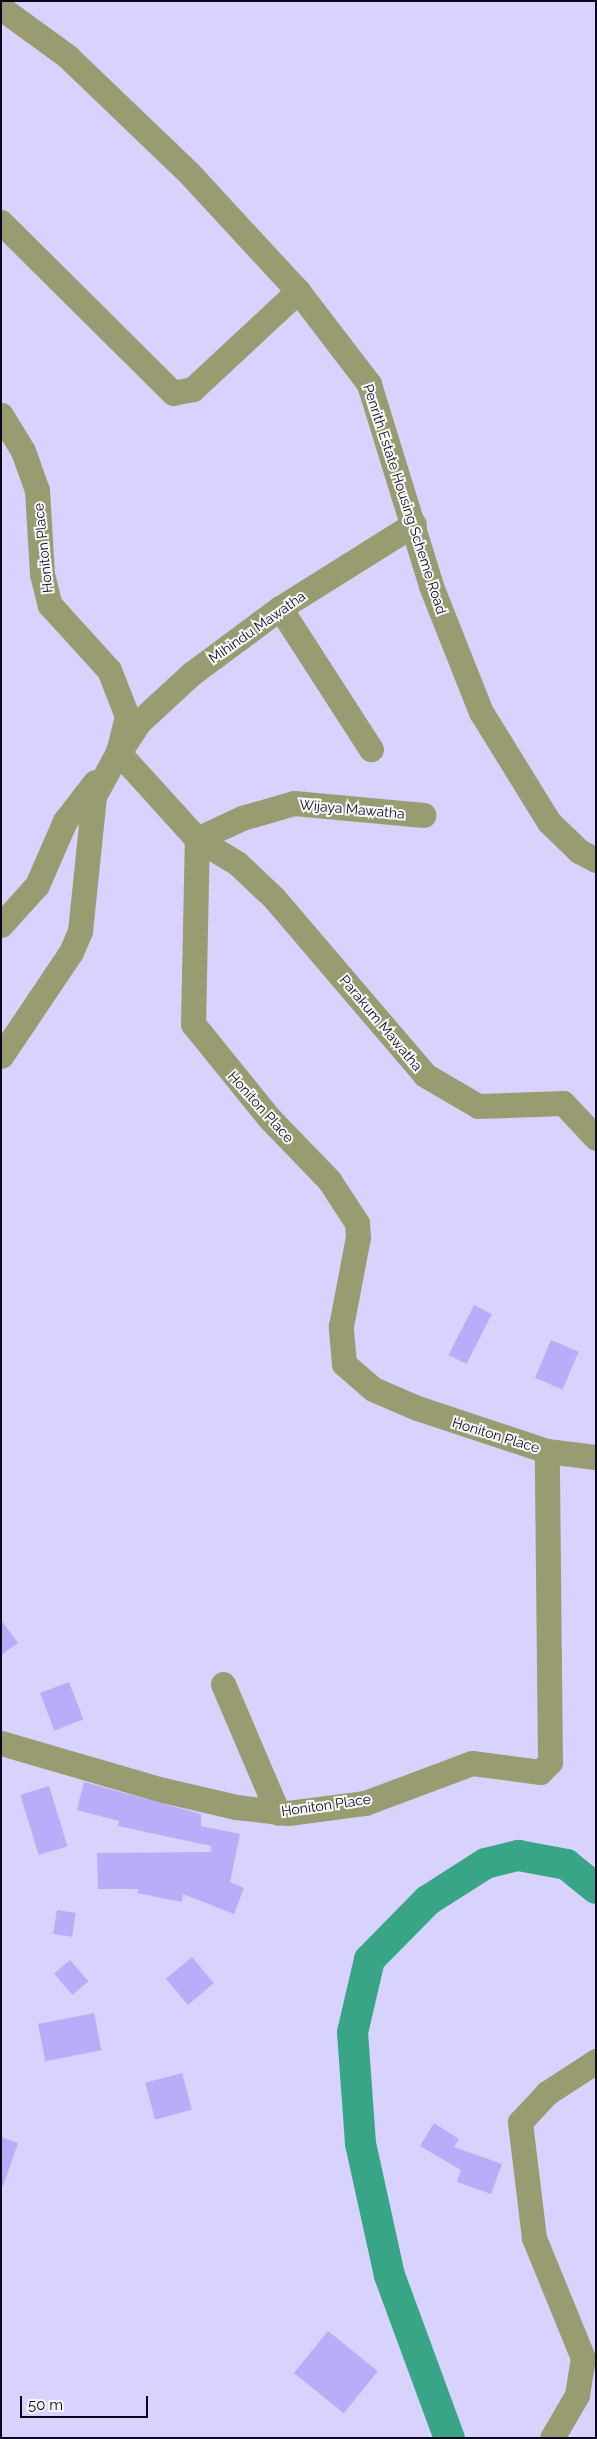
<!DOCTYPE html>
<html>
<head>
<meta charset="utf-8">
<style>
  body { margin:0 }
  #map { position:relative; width:597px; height:2439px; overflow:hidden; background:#d8d2fe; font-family:Raleway,sans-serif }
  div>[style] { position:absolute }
  .river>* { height:31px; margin:-15.5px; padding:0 15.5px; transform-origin:15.5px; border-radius:15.5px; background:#38a587 }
  .building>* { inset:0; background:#b9acf8; transform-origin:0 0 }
  .minor>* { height:25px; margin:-12.5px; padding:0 12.5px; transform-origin:12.5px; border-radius:12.5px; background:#999c71 }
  span { translate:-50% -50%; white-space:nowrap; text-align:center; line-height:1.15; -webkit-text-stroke:4px #f9f9f9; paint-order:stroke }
  .street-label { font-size:14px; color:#0d0720 }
  .frame { position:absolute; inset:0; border:2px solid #0d0720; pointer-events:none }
  .scale { position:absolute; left:20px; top:2396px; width:128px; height:22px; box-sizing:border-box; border:2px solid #0d0720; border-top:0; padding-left:6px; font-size:15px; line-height:18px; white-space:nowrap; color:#0d0720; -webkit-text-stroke:4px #f9f9f9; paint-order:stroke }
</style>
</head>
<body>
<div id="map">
  <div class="river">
    <div style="left:449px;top:2438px;width:174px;rotate:-110.2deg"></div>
    <div style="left:389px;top:2275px;width:135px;rotate:-102.4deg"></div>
    <div style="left:360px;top:2143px;width:111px;rotate:-94.1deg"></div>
    <div style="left:352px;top:2032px;width:75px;rotate:-76.9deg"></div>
    <div style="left:369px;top:1959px;width:83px;rotate:-45.5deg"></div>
    <div style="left:427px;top:1900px;width:69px;rotate:-32.5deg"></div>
    <div style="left:485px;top:1863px;width:34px;rotate:-14deg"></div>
    <div style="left:518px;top:1855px;width:49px;rotate:10.6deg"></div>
    <div style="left:566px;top:1864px;width:38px;rotate:39deg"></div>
  </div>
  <div class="building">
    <div style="left:474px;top:1305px;width:20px;height:56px;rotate:27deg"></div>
    <div style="left:551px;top:1340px;width:30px;height:41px;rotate:23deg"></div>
    <div style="clip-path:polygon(1px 1620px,18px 1643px,1px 1655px)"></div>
    <div style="left:69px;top:1682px;width:40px;height:31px;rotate:69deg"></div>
    <div style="clip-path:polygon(84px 1782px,201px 1814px,201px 1826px,240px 1834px,230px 1882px,244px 1888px,234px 1914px,183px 1894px,182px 1902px,137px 1893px,138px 1889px,98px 1889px,97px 1853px,211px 1852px,211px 1846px,118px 1826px,119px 1821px,77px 1810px)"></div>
    <div style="left:49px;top:1786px;width:63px;height:30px;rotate:73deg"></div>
    <div style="left:57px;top:1910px;width:19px;height:24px;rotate:9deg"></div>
    <div style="left:192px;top:1957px;width:34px;height:34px;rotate:50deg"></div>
    <div style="left:70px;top:1960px;width:28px;height:21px;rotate:49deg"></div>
    <div style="left:94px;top:2013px;width:38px;height:57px;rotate:79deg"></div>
    <div style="left:182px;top:2073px;width:38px;height:38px;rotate:75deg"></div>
    <div style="clip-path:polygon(434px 2123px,459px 2139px,454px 2147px,502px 2164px,491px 2194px,457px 2182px,461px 2170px,420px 2146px)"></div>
    <div style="clip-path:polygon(1px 2137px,18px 2143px,3px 2186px,1px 2186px)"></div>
    <div style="left:328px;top:2331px;width:64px;height:54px;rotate:39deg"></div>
  </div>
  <div class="minor">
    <div style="left:1px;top:8px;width:82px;rotate:36deg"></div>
    <div style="left:67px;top:56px;width:169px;rotate:43.8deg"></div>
    <div style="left:189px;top:173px;width:161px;rotate:47.3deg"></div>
    <div style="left:298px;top:291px;width:144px;rotate:137deg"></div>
    <div style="left:193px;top:389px;width:20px;rotate:169deg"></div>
    <div style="left:173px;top:393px;width:243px;rotate:-135.2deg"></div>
    <div style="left:298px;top:291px;width:117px;rotate:52.6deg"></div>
    <div style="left:369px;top:384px;width:211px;rotate:72.9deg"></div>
    <div style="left:431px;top:586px;width:136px;rotate:68.4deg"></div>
    <div style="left:481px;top:712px;width:129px;rotate:58.3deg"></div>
    <div style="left:549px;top:822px;width:42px;rotate:44deg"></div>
    <div style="left:579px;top:851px;width:19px;rotate:28deg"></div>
    <div style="left:1px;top:415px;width:42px;rotate:58.6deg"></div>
    <div style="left:23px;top:451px;width:41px;rotate:70.3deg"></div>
    <div style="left:37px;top:490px;width:84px;rotate:86.6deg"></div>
    <div style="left:42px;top:574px;width:32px;rotate:76deg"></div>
    <div style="left:50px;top:605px;width:88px;rotate:47.8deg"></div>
    <div style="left:109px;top:670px;width:49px;rotate:68.6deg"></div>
    <div style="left:127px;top:716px;width:37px;rotate:104deg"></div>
    <div style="left:118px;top:752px;width:50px;rotate:118.6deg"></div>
    <div style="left:94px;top:796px;width:136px;rotate:95.9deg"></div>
    <div style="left:80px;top:931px;width:23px;rotate:113deg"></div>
    <div style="left:71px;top:952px;width:125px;rotate:123.9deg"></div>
    <div style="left:280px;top:608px;width:168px;rotate:57.2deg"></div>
    <div style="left:124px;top:745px;width:27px;rotate:-57deg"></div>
    <div style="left:139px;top:722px;width:71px;rotate:-42.7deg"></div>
    <div style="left:191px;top:674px;width:111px;rotate:-36.6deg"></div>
    <div style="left:280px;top:608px;width:158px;rotate:-32.1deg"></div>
    <div style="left:197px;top:839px;width:47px;rotate:31deg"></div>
    <div style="left:237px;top:863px;width:51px;rotate:43.4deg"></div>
    <div style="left:274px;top:898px;width:233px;rotate:49.5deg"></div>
    <div style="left:425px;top:1075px;width:61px;rotate:30.3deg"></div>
    <div style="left:478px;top:1106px;width:85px;rotate:-2deg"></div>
    <div style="left:563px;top:1103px;width:48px;rotate:46.7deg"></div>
    <div style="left:197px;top:839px;width:50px;rotate:-25deg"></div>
    <div style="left:242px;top:818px;width:54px;rotate:-16.1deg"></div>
    <div style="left:294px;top:803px;width:130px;rotate:5.3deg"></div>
    <div style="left:1px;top:925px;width:54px;rotate:-48deg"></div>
    <div style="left:37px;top:885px;width:70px;rotate:-66.4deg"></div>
    <div style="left:65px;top:821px;width:49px;rotate:-52.4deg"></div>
    <div style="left:547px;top:1451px;width:49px;rotate:7deg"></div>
    <div style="left:223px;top:1684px;width:140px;rotate:66.9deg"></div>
    <div style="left:1px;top:1743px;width:169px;rotate:16.2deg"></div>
    <div style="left:163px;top:1790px;width:75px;rotate:13.1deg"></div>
    <div style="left:236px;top:1807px;width:52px;rotate:6.6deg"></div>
    <div style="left:288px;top:1813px;width:78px;rotate:-7.4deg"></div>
    <div style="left:365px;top:1803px;width:114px;rotate:-20.5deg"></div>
    <div style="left:472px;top:1763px;width:69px;rotate:7.5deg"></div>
    <div style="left:540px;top:1772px;width:14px;rotate:-45deg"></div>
    <div style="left:550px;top:1762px;width:311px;rotate:-90.6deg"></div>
    <div style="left:547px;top:1451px;width:137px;rotate:-161.7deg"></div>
    <div style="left:417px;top:1408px;width:48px;rotate:-156.6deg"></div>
    <div style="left:373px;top:1389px;width:38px;rotate:-139deg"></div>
    <div style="left:344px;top:1364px;width:38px;rotate:-95deg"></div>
    <div style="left:341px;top:1326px;width:91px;rotate:-79.2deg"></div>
    <div style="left:358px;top:1237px;width:14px;rotate:-94deg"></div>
    <div style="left:357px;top:1223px;width:51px;rotate:-123.1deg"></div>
    <div style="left:329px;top:1180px;width:85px;rotate:-134deg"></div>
    <div style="left:270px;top:1119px;width:122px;rotate:-129deg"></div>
    <div style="left:193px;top:1024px;width:185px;rotate:-88.8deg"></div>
    <div style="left:197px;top:839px;width:118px;rotate:-132.2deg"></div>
    <div style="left:552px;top:2438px;width:50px;rotate:-59.8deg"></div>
    <div style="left:577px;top:2395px;width:37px;rotate:-81deg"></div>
    <div style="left:583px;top:2358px;width:130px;rotate:-112.2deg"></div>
    <div style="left:534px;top:2238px;width:117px;rotate:-96.9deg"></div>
    <div style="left:520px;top:2122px;width:40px;rotate:-47deg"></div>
    <div style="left:547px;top:2093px;width:59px;rotate:-33.1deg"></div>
  </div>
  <div class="street-label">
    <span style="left:405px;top:499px;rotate:72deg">Penrith Estate Housing Scheme Road</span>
    <span style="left:43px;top:548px;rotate:-96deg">Honiton Place</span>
    <span style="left:257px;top:627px;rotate:-35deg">Mihindu Mawatha</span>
    <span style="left:352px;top:809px;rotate:5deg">Wijaya Mawatha</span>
    <span style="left:381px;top:1023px;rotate:50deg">Parakum Mawatha</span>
    <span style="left:261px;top:1107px;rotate:48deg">Honiton Place</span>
    <span style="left:496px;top:1435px;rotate:17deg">Honiton Place</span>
    <span style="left:326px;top:1805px;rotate:-8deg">Honiton Place</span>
  </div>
  <div class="frame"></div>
  <div class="scale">50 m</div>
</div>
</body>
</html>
